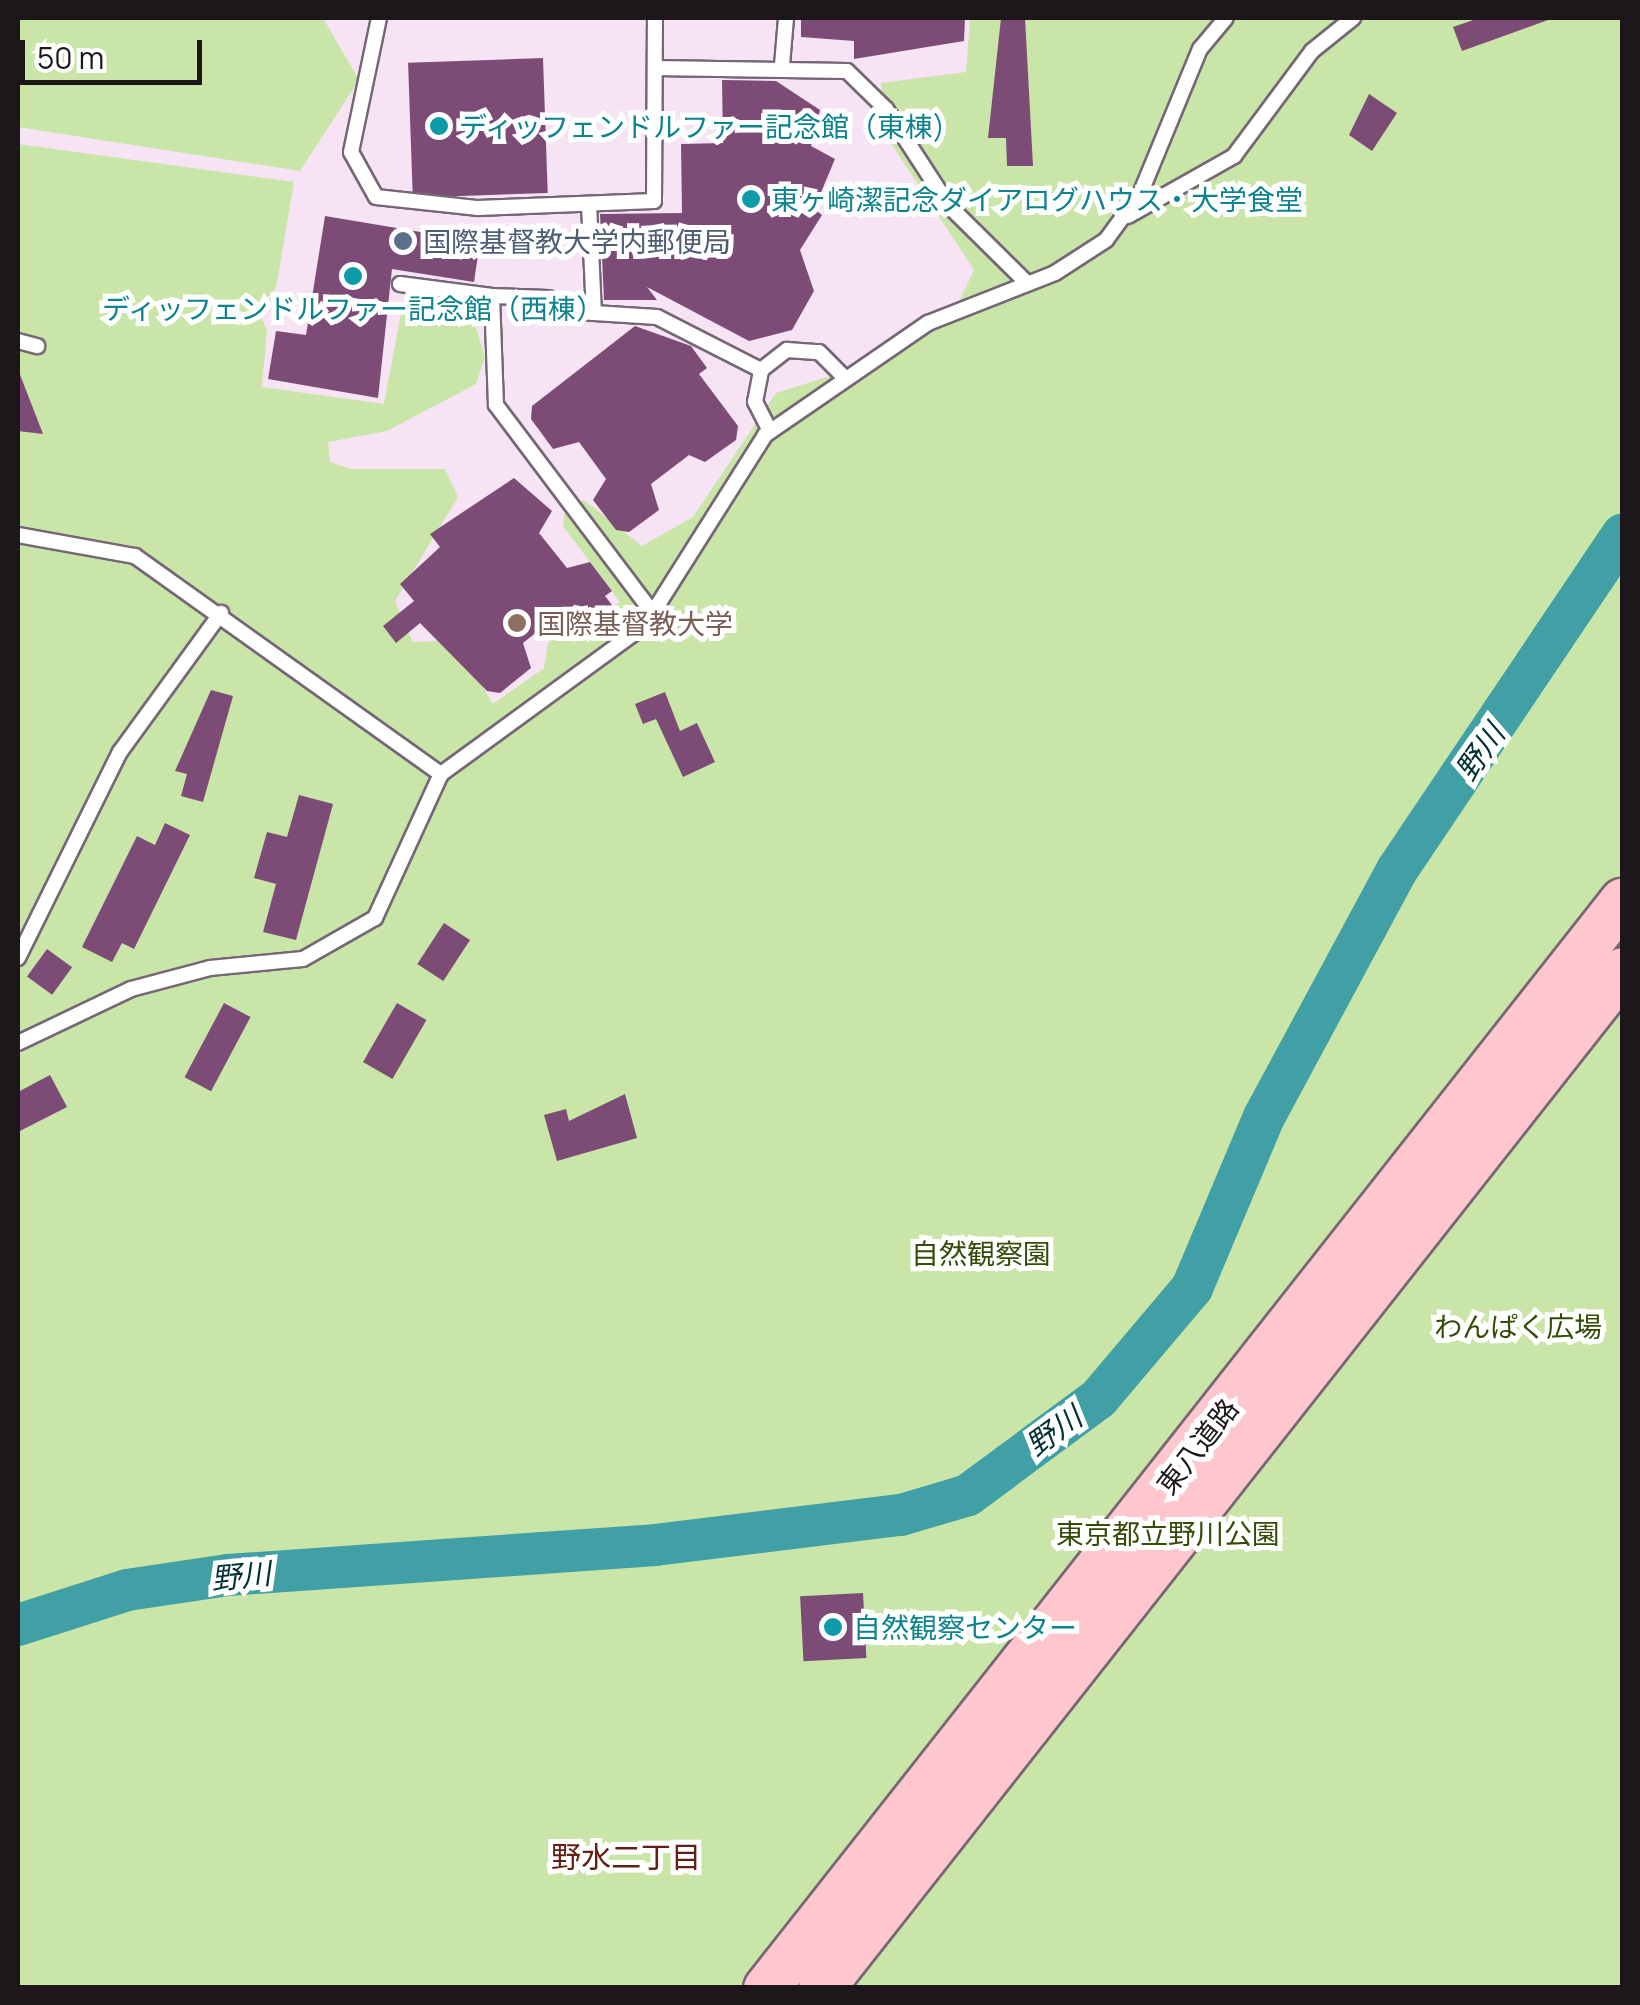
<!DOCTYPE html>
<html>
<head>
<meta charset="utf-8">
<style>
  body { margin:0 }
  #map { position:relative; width:1640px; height:2005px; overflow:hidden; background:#f6e4f5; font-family:Manrope,"Noto Sans JP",sans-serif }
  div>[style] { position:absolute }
  .green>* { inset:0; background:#c9e5a8 }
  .river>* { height:42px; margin:-21px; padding:0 21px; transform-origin:21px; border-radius:21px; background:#419fa6 }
  .building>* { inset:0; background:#7d4c76; transform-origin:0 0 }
  .roads { filter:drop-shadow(2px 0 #766776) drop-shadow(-2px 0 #766776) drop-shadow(0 2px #766776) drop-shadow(0 -2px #766776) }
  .service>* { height:14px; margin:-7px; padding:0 7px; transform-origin:7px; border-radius:7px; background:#fff }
  .primary>* { height:45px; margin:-22.5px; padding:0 22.5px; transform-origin:22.5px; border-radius:22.5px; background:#fec6cd }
  .dots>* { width:28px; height:28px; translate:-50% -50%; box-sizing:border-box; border:5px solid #fff; border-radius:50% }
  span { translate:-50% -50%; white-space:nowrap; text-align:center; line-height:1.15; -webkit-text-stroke:10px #fff; paint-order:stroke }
  .culture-label { font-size:28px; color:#0d838f }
  .left { translate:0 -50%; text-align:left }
  .service-label { font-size:28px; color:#4e5e75 }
  .education-label { font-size:28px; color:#785e54 }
  .park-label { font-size:28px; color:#344c08 }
  .street-label { font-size:28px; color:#1d171c }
  .water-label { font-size:30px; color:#013034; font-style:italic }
  .neighbourhood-label { font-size:30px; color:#642017 }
  .frame { position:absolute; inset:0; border:20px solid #1d171c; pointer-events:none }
  .scale { position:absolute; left:20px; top:40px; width:182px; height:45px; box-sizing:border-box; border:5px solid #1d171c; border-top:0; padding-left:12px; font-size:30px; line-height:35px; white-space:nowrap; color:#1d171c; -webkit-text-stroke:8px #fff; paint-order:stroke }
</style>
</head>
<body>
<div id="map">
  <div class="green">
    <div style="clip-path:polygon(18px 18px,323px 18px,359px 80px,300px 171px,18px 127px)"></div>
    <div style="clip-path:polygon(970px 18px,1622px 18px,1622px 1987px,18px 1988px,18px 144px,294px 182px,276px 288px,257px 309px,267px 330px,262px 387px,384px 404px,405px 292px,469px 306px,485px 357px,476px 384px,387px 431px,328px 442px,330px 462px,351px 469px,445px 469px,458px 497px,395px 601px,413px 642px,455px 640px,493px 704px,544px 668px,548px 643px,620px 602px,563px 526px,565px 509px,584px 500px,642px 546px,693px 517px,776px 393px,856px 368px,959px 302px,974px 270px,885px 134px,881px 83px,966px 72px)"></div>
  </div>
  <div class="river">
    <div style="left:18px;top:1625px;width:114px;rotate:-17.8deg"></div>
    <div style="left:127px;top:1590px;width:102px;rotate:-8.4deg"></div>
    <div style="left:228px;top:1575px;width:428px;rotate:-4deg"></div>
    <div style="left:655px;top:1545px;width:248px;rotate:-7deg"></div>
    <div style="left:901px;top:1515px;width:70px;rotate:-16.6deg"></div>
    <div style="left:968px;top:1495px;width:163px;rotate:-36.5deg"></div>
    <div style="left:1099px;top:1398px;width:144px;rotate:-49.8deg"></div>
    <div style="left:1192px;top:1288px;width:186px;rotate:-67.2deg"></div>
    <div style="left:1264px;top:1117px;width:281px;rotate:-61.7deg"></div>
    <div style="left:1397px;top:870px;width:404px;rotate:-56.1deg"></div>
  </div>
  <div class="building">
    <div style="clip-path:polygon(801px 18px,965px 18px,964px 41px,854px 59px,854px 41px,801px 37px)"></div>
    <div style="clip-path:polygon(1001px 18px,1025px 18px,1033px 166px,1007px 166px,1006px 138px,988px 138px)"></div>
    <div style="clip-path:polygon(1479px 18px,1547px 18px,1548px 20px,1462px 51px,1453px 27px)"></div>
    <div style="left:543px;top:58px;width:135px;height:135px;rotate:88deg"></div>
    <div style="clip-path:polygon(722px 80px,776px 81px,820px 110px,811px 146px,835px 159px,814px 209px,822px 215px,800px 250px,814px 291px,792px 330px,749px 341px,647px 287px,657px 300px,604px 300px,600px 214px,682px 213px,681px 144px,723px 143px)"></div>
    <div style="clip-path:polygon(1369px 94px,1397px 113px,1372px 151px,1349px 135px)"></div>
    <div style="clip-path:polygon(325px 216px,480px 242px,474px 282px,392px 269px,378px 398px,268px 379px,276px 331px,306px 335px)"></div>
    <div style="clip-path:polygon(635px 326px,691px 346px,707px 368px,699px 374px,738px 426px,736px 440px,705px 462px,689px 455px,651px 484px,659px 510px,629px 532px,616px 530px,593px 500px,606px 479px,579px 442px,553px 449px,531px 419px,532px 406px)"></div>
    <div style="clip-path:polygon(18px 372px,19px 372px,43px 434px,18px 431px)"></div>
    <div style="clip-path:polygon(514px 478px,552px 511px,539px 533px,567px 568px,590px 562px,612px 591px,605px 596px,612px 605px,581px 630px,558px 615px,523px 643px,531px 668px,500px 693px,487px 691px,420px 623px,396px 643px,383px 626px,414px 601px,400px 584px,440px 547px,430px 534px)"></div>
    <div style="clip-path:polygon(211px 690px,233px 696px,203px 802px,181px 796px,187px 774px,175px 771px)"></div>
    <div style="clip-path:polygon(665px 692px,680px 731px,697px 723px,715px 762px,683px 777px,656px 719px,643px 724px,635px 704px)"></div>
    <div style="clip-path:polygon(299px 795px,333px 804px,296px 940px,263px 932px,276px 884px,254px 878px,267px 832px,287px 837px)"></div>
    <div style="clip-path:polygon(165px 823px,190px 835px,134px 949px,122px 943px,112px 962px,82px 947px,137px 836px,155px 845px)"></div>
    <div style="left:444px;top:923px;width:31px;height:49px;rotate:33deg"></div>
    <div style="left:47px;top:949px;width:31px;height:34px;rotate:36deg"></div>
    <div style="left:224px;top:1003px;width:30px;height:84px;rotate:28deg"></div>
    <div style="left:397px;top:1003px;width:34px;height:68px;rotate:30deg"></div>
    <div style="clip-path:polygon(50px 1075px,67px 1107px,18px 1132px,18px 1092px)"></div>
    <div style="clip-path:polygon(625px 1094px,637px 1138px,557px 1161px,544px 1115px,566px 1109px,569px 1121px)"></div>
    <div style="left:863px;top:1593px;width:65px;height:63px;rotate:87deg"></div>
  </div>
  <div class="roads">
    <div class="service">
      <div style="left:379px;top:18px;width:137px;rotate:101.8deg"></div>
      <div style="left:351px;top:152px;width:51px;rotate:60.9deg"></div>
      <div style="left:376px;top:197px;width:103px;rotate:6.2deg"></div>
      <div style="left:478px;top:208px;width:176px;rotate:-2.3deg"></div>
      <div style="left:654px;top:201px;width:183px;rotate:-89.7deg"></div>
      <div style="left:782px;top:65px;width:47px;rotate:-85.1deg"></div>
      <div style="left:655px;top:68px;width:192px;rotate:0.9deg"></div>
      <div style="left:847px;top:71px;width:54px;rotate:44.3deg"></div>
      <div style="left:886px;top:109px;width:116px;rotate:57deg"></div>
      <div style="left:949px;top:206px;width:110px;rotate:44.6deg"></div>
      <div style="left:589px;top:204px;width:109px;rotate:87.4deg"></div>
      <div style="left:594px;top:313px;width:63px;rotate:3.6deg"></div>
      <div style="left:657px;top:317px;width:117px;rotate:27deg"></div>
      <div style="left:1128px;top:216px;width:122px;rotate:-29.5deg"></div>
      <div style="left:1234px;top:156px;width:131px;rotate:-53.4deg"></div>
      <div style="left:1312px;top:51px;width:53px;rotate:-38.8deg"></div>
      <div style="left:400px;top:284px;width:93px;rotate:7.4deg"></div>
      <div style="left:492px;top:296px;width:109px;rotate:87.9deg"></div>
      <div style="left:496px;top:405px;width:261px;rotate:53deg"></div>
      <div style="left:492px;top:296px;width:56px;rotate:2deg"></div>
      <div style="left:548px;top:298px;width:12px;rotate:90deg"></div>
      <div style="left:548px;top:310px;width:46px;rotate:3.7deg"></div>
      <div style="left:18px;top:341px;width:20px;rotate:15deg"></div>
      <div style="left:770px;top:431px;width:33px;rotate:-117deg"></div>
      <div style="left:755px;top:402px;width:33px;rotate:-79deg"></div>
      <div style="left:761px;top:370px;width:33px;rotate:-38deg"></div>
      <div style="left:787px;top:350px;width:32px;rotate:4deg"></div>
      <div style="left:819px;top:352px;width:33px;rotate:45deg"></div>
      <div style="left:18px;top:535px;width:119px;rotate:10.2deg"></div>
      <div style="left:135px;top:556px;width:376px;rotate:35.5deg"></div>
      <div style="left:18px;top:958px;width:230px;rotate:-63.7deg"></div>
      <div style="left:120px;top:752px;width:172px;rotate:-54deg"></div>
      <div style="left:18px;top:1043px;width:125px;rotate:-25.5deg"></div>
      <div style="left:131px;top:989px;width:82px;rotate:-14.9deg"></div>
      <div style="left:210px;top:968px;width:93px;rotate:-5.5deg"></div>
      <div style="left:303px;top:959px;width:83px;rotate:-29.7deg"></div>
      <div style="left:375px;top:918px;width:158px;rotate:-65.4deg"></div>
      <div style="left:441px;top:774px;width:253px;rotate:-36.1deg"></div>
      <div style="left:645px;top:625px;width:225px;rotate:-57.7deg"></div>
      <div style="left:765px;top:435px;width:198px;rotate:-34.5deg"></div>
      <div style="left:928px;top:323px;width:136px;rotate:-21.5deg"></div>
      <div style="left:1055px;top:273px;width:61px;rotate:-32.9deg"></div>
      <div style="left:1106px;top:240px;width:59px;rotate:-53.9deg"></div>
      <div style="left:1141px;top:192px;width:155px;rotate:-67.6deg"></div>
      <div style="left:1200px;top:49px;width:40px;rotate:-50deg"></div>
    </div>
    <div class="primary">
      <div style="left:766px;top:1988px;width:1384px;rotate:-51.78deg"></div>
      <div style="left:821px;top:1988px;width:1295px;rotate:-51.8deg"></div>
    </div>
  </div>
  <div class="dots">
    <div style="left:439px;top:126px;background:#0f9aa8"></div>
    <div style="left:751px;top:199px;background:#0f9aa8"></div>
    <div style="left:403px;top:241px;background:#5c6f8a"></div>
    <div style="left:353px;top:276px;background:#0f9aa8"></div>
    <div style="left:517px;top:623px;background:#8d6e63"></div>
    <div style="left:833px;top:1627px;background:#0f9aa8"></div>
  </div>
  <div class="culture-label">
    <span class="left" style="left:459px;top:126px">ディッフェンドルファー記念館（東棟)</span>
    <span class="left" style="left:771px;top:199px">東ヶ崎潔記念ダイアログハウス・大学食堂</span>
    <span style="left:353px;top:308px">ディッフェンドルファー記念館（西棟）</span>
    <span class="left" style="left:853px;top:1627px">自然観察センター</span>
  </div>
  <div class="service-label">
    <span class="left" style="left:423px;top:241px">国際基督教大学内郵便局</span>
  </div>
  <div class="education-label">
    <span class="left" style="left:537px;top:623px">国際基督教大学</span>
  </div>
  <div class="park-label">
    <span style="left:981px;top:1253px">自然観察園</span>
    <span style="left:1518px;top:1326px">わんぱく広場</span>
    <span style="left:1168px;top:1533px">東京都立野川公園</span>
  </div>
  <div class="street-label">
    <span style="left:1197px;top:1446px;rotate:-52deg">東八道路</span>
  </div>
  <div class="water-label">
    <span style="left:1480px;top:752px;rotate:-55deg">野川</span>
    <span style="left:1054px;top:1431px;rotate:-36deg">野川</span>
    <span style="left:241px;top:1576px;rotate:-6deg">野川</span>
  </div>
  <div class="neighbourhood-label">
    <span style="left:626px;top:1857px">野水二丁目</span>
  </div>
  <div class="frame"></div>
  <div class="scale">50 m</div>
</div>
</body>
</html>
